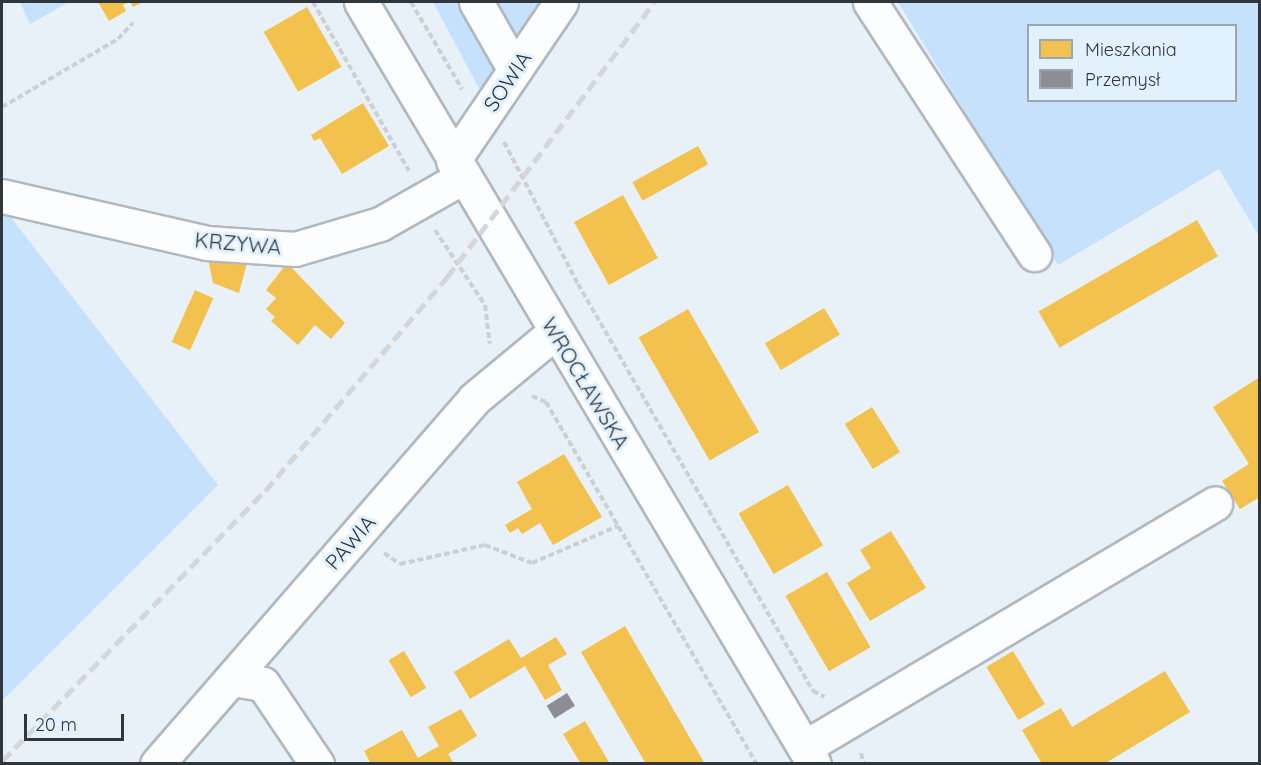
<!DOCTYPE html>
<html>
<head>
<meta charset="utf-8">
<style>
  body { margin:0 }
  #map { position:relative; width:1261px; height:765px; overflow:hidden; background:#e8f0f8; font-family:Quicksand,sans-serif }
  div>[style] { position:absolute }
  .green>* { inset:0; background:#c5e1fb }
  .homes>* { inset:0; background:#f2c14e; transform-origin:0 0 }
  .industry>* { inset:0; background:#8d8d92; transform-origin:0 0 }
  .path>* { height:4px; margin-top:-2px; transform-origin:0; background:repeating-linear-gradient(90deg,#ccd0d2 0 6px,transparent 0 9px) }
  .roads { filter:drop-shadow(2px 0 #b1b8bf) drop-shadow(-2px 0 #b1b8bf) drop-shadow(0 2px #b1b8bf) drop-shadow(0 -2px #b1b8bf) }
  .minor>* { height:33px; margin:-16.5px; padding:0 16.5px; transform-origin:16.5px; border-radius:16.5px; background:#fcfdfe }
  .major>* { height:33px; margin:-16.5px; padding:0 16.5px; transform-origin:16.5px; border-radius:16.5px; background:#fcfdfe }
  .rail>* { height:4.5px; margin-top:-2.25px; transform-origin:0; background:repeating-linear-gradient(90deg,#d4d6d8 0 12px,transparent 0 18px) }
  span { translate:-50% -50%; white-space:nowrap; text-align:center; line-height:1.15; -webkit-text-stroke:6px #e2f1fe; paint-order:stroke }
  .street-label { font-size:21px; color:#2f363c }
  .frame { position:absolute; inset:0; border:3px solid #2f363c; pointer-events:none }
  .legend { position:absolute; left:1027px; top:24px; width:210px; height:78px; box-sizing:border-box; background:#e2f1fe; border:2px solid #9aa6b0; margin:0; padding:8px 10px; list-style:none; font-size:18px; color:#2f363c }
  .legend li { display:flex; align-items:center; gap:12px; height:30px }
  .legend b { width:30px; border:2px solid #9aa6b0 }
  .scale { position:absolute; left:24px; top:714px; width:100px; height:27px; box-sizing:border-box; border:3px solid #2f363c; border-top:0; padding-left:8px; font-size:18px; line-height:21px; white-space:nowrap; color:#2f363c; -webkit-text-stroke:4px #e2f1fe; paint-order:stroke }
</style>
</head>
<body>
<div id="map">
  <div class="green">
    <div style="clip-path:polygon(20px 2px,69px 2px,30px 24px)"></div>
    <div style="clip-path:polygon(433px 2px,543px 2px,481px 92px)"></div>
    <div style="clip-path:polygon(evenodd,898px 2px,1259px 2px,1259px 236px,1219px 169px,1058px 265px,898px 2px,1028px 26px,1236px 26px,1236px 100px,1028px 100px,1028px 26px)"></div>
    <div style="clip-path:polygon(2px 206px,218px 485px,2px 701px)"></div>
  </div>
  <div class="homes">
    <div style="clip-path:polygon(98px 2px,129px 2px,123px 5px,126px 11px,109px 21px)"></div>
    <div style="clip-path:polygon(130px 2px,143px 2px,133px 7px)"></div>
    <div style="left:307px;top:7px;width:69px;height:50px;rotate:60deg"></div>
    <div style="clip-path:polygon(363px 103px,389px 146px,342px 174px,320px 138px,314px 141px,311px 135px)"></div>
    <div style="left:698px;top:146px;width:21px;height:75px;rotate:61deg"></div>
    <div style="left:623px;top:195px;width:72px;height:56px;rotate:61deg"></div>
    <div style="left:1197px;top:220px;width:42px;height:183px;rotate:60deg"></div>
    <div style="clip-path:polygon(207px 254px,247px 263px,239px 293px,213px 283px)"></div>
    <div style="clip-path:polygon(287px 263px,345px 323px,331px 339px,315px 325px,298px 345px,271px 321px,275px 317px,266px 309px,276px 298px,266px 290px)"></div>
    <div style="left:195px;top:290px;width:20px;height:57px;rotate:24deg"></div>
    <div style="left:824px;top:308px;width:31px;height:69px;rotate:59deg"></div>
    <div style="left:688px;top:309px;width:142px;height:57px;rotate:60deg"></div>
    <div style="clip-path:polygon(1260px 377px,1260px 497px,1240px 509px,1222px 481px,1249px 464px,1213px 407px)"></div>
    <div style="left:872px;top:407px;width:53px;height:32px;rotate:58deg"></div>
    <div style="clip-path:polygon(564px 454px,602px 517px,553px 545px,540px 523px,522px 534px,518px 528px,510px 533px,505px 525px,532px 509px,517px 482px)"></div>
    <div style="left:788px;top:485px;width:70px;height:57px;rotate:60deg"></div>
    <div style="clip-path:polygon(891px 531px,926px 588px,870px 621px,847px 583px,871px 568px,860px 550px)"></div>
    <div style="left:827px;top:572px;width:87px;height:48px;rotate:60deg"></div>
    <div style="clip-path:polygon(625px 626px,705px 764px,646px 764px,581px 652px)"></div>
    <div style="clip-path:polygon(556px 637px,567px 654px,548px 665px,562px 690px,545px 700px,525px 666px,470px 699px,454px 672px,509px 639px,521px 658px)"></div>
    <div style="left:404px;top:651px;width:43px;height:18px;rotate:59deg"></div>
    <div style="left:1013px;top:651px;width:62px;height:31px;rotate:59deg"></div>
    <div style="clip-path:polygon(1165px 671px,1190px 712px,1104px 764px,1042px 764px,1022px 730px,1061px 708px,1072px 727px)"></div>
    <div style="clip-path:polygon(461px 709px,477px 736px,448px 754px,454px 764px,371px 764px,364px 751px,402px 730px,418px 758px,439px 746px,428px 727px)"></div>
    <div style="clip-path:polygon(585px 721px,610px 764px,581px 764px,563px 734px)"></div>
  </div>
  <div class="industry">
    <div style="left:567px;top:693px;width:15px;height:24px;rotate:58deg"></div>
  </div>
  <div class="path">
    <div style="left:313px;top:2px;width:194px;rotate:60.4deg"></div>
    <div style="left:411px;top:2px;width:101px;rotate:59.6deg"></div>
    <div style="left:2px;top:107px;width:134px;rotate:-30.4deg"></div>
    <div style="left:118px;top:39px;width:22px;rotate:-47deg"></div>
    <div style="left:504px;top:142px;width:160px;rotate:62.5deg"></div>
    <div style="left:578px;top:284px;width:470px;rotate:60deg"></div>
    <div style="left:813px;top:691px;width:13px;rotate:27deg"></div>
    <div style="left:435px;top:230px;width:90px;rotate:56.3deg"></div>
    <div style="left:485px;top:305px;width:39px;rotate:83deg"></div>
    <div style="left:532px;top:396px;width:15px;rotate:23deg"></div>
    <div style="left:546px;top:402px;width:419px;rotate:59.8deg"></div>
    <div style="left:384px;top:553px;width:19px;rotate:35deg"></div>
    <div style="left:400px;top:564px;width:87px;rotate:-12.6deg"></div>
    <div style="left:485px;top:545px;width:50px;rotate:21deg"></div>
    <div style="left:532px;top:563px;width:94px;rotate:-23.3deg"></div>
    <div style="left:861px;top:753px;width:11px;rotate:75deg"></div>
  </div>
  <div class="roads">
    <div class="minor">
      <div style="left:476px;top:2px;width:78px;rotate:60.2deg"></div>
      <div style="left:870px;top:2px;width:301px;rotate:56.9deg"></div>
      <div style="left:453px;top:161px;width:192px;rotate:-55.8deg"></div>
      <div style="left:2px;top:196px;width:210px;rotate:12.9deg"></div>
      <div style="left:207px;top:243px;width:88px;rotate:3.9deg"></div>
      <div style="left:295px;top:249px;width:89px;rotate:-16.4deg"></div>
      <div style="left:380px;top:224px;width:95px;rotate:-29.5deg"></div>
      <div style="left:232px;top:679px;width:31px;rotate:9deg"></div>
      <div style="left:263px;top:684px;width:97px;rotate:56deg"></div>
      <div style="left:805px;top:747px;width:477px;rotate:-30.7deg"></div>
      <div style="left:157px;top:764px;width:483px;rotate:-49deg"></div>
      <div style="left:474px;top:399px;width:105px;rotate:-39.6deg"></div>
    </div>
    <div class="major">
      <div style="left:361px;top:2px;width:886px;rotate:59.27deg"></div>
    </div>
  </div>
  <div class="rail">
    <div style="left:2px;top:761px;width:377px;rotate:-45.8deg"></div>
    <div style="left:265px;top:491px;width:281px;rotate:-49.6deg"></div>
    <div style="left:447px;top:277px;width:344px;rotate:-53deg"></div>
  </div>
  <div class="street-label">
    <span style="left:507px;top:81px;rotate:-56deg">SOWIA</span>
    <span style="left:238px;top:243px;rotate:5deg">KRZYWA</span>
    <span style="left:586px;top:383px;rotate:59deg">WROCŁAWSKA</span>
    <span style="left:350px;top:542px;rotate:-49deg">PAWIA</span>
  </div>
  <div class="frame"></div>
  <ul class="legend">
  <li><b style="height:16px;background:#f2c14e"></b>Mieszkania</li>
  <li><b style="height:16px;background:#8d8d92"></b>Przemysł</li>
  </ul>
  <div class="scale">20 m</div>
</div>
</body>
</html>
